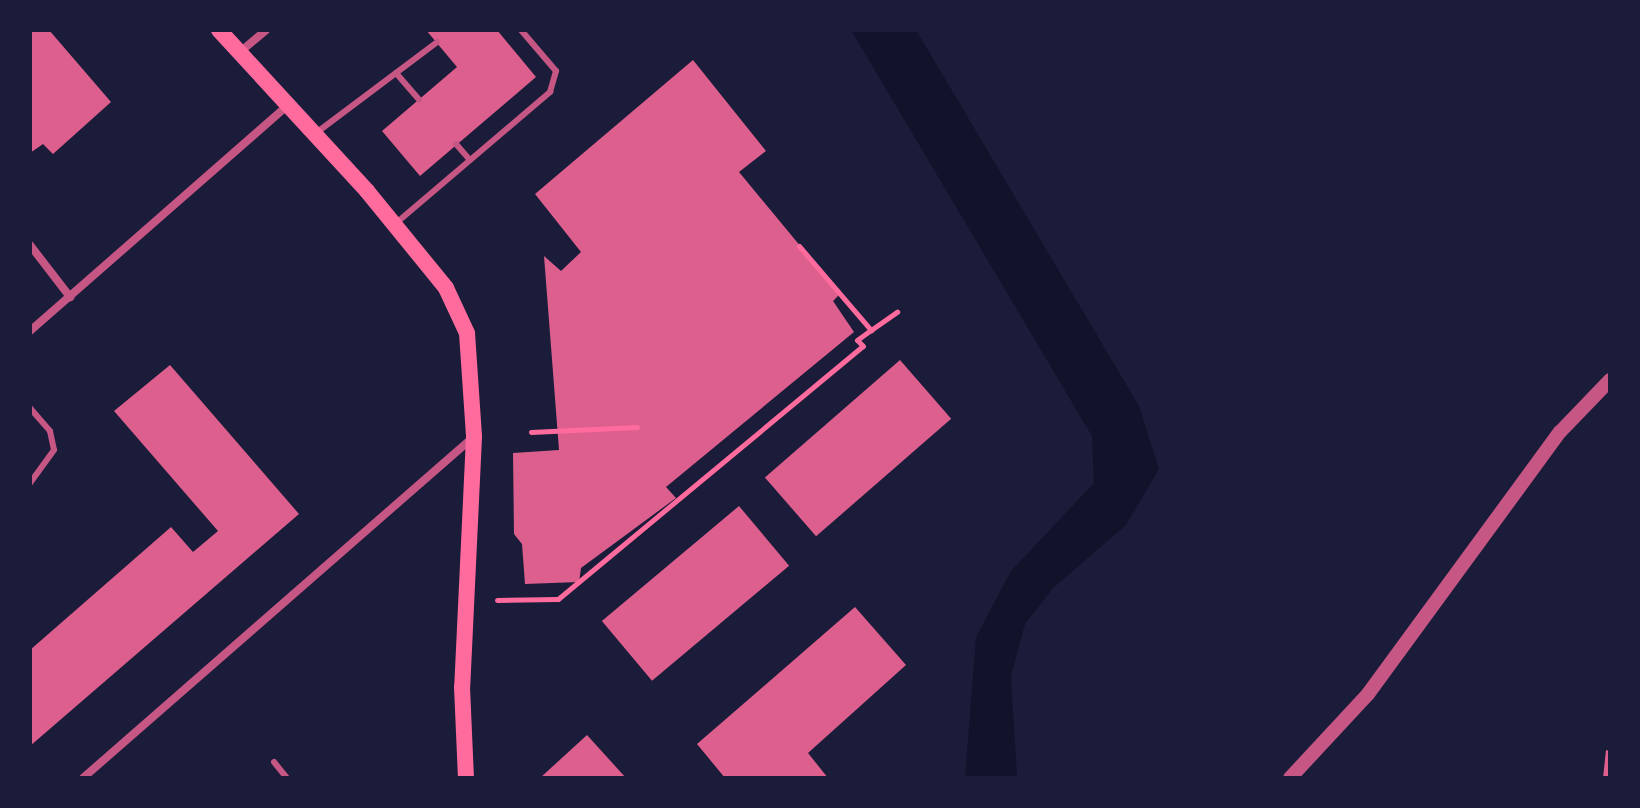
<!DOCTYPE html>
<html>
<head>
<meta charset="utf-8">
<style>
  body { margin:0 }
  #map { position:relative; width:1640px; height:808px; overflow:hidden; background:#1b1b3a; font-family:"Noto Serif",serif }
  div>[style] { position:absolute }
  .water>* { inset:0; background:#12122b }
  .building>* { inset:0; background:#dd5f8e; transform-origin:0 0 }
  .path>* { height:5px; margin:-2.5px; padding:0 2.5px; transform-origin:2.5px; border-radius:2.5px; background:#ff6b9d }
  .service>* { height:6px; margin:-3px; padding:0 3px; transform-origin:3px; border-radius:3px; background:#c65784 }
  .minor>* { height:8px; margin:-4px; padding:0 4px; transform-origin:4px; border-radius:4px; background:#c65784 }
  .tertiary>* { height:14px; margin:-7px; padding:0 7px; transform-origin:7px; border-radius:7px; background:#c65784 }
  .secondary>* { height:16px; margin:-8px; padding:0 8px; transform-origin:8px; border-radius:8px; background:#ff6b9d }
  span { translate:-50% -50%; white-space:nowrap; text-align:center; line-height:1.15; -webkit-text-stroke:6px #1b1b3a; paint-order:stroke }
  .frame { position:absolute; inset:0; border:32px solid #1b1b3a; pointer-events:none }
</style>
</head>
<body>
<div id="map">
  <div class="water">
    <div style="clip-path:polygon(851px 30px,916px 30px,1139px 406px,1159px 469px,1126px 525px,1053px 588px,1025px 624px,1011px 676px,1017px 778px,965px 778px,976px 637px,1011px 571px,1094px 483px,1092px 436px)"></div>
  </div>
  <div class="building">
    <div style="clip-path:polygon(30px 30px,49px 30px,111px 102px,53px 154px,43px 144px,30px 153px)"></div>
    <div style="clip-path:polygon(426px 30px,497px 30px,536px 77px,420px 176px,382px 131px,457px 67px)"></div>
    <div style="clip-path:polygon(693px 60px,766px 151px,739px 172px,840px 294px,833px 301px,854px 332px,666px 487px,676px 498px,581px 568px,579px 582px,525px 584px,522px 544px,514px 534px,513px 453px,559px 450px,544px 256px,561px 271px,581px 252px,535px 194px)"></div>
    <div style="left:900px;top:360px;width:78px;height:179px;rotate:49deg"></div>
    <div style="clip-path:polygon(170px 365px,299px 514px,30px 746px,30px 650px,171px 527px,193px 552px,218px 531px,114px 411px)"></div>
    <div style="left:739px;top:506px;width:78px;height:179px;rotate:50deg"></div>
    <div style="clip-path:polygon(855px 607px,906px 665px,808px 753px,828px 778px,725px 778px,697px 744px)"></div>
    <div style="clip-path:polygon(587px 735px,626px 778px,540px 778px)"></div>
    <div style="clip-path:polygon(1606px 750px,1610px 751px,1610px 778px,1603px 778px)"></div>
  </div>
  <div class="path">
    <div style="left:799px;top:246px;width:111px;rotate:49.4deg"></div>
    <div style="left:871px;top:330px;width:32px;rotate:-35deg"></div>
    <div style="left:531px;top:432px;width:106px;rotate:-2.7deg"></div>
    <div style="left:497px;top:600px;width:61px;rotate:-0.9deg"></div>
    <div style="left:558px;top:599px;width:396px;rotate:-39.7deg"></div>
    <div style="left:863px;top:346px;width:8px;rotate:-135deg"></div>
    <div style="left:857px;top:340px;width:17px;rotate:-36deg"></div>
  </div>
  <div class="service">
    <div style="left:396px;top:73px;width:35px;rotate:49deg"></div>
    <div style="left:316px;top:133px;width:151px;rotate:-36.9deg"></div>
    <div style="left:456px;top:144px;width:21px;rotate:49deg"></div>
    <div style="left:395px;top:224px;width:204px;rotate:-40.4deg"></div>
    <div style="left:550px;top:92px;width:22px;rotate:-74deg"></div>
    <div style="left:556px;top:71px;width:54px;rotate:-130.5deg"></div>
    <div style="left:30px;top:408px;width:30px;rotate:49deg"></div>
    <div style="left:50px;top:431px;width:19px;rotate:78deg"></div>
    <div style="left:54px;top:450px;width:41px;rotate:126deg"></div>
    <div style="left:274px;top:762px;width:21px;rotate:51deg"></div>
  </div>
  <div class="minor">
    <div style="left:240px;top:52px;width:34px;rotate:-40deg"></div>
    <div style="left:30px;top:245px;width:66px;rotate:52.4deg"></div>
    <div style="left:30px;top:331px;width:343px;rotate:-41.2deg"></div>
    <div style="left:83px;top:778px;width:515px;rotate:-41.14deg"></div>
  </div>
  <div class="tertiary">
    <div style="left:1290px;top:778px;width:115px;rotate:-47.1deg"></div>
    <div style="left:1368px;top:694px;width:325px;rotate:-53.8deg"></div>
    <div style="left:1560px;top:432px;width:72px;rotate:-46.1deg"></div>
  </div>
  <div class="secondary">
    <div style="left:219px;top:30px;width:219px;rotate:47.4deg"></div>
    <div style="left:367px;top:191px;width:125px;rotate:50.8deg"></div>
    <div style="left:446px;top:288px;width:50px;rotate:65deg"></div>
    <div style="left:467px;top:333px;width:104px;rotate:86.1deg"></div>
    <div style="left:474px;top:437px;width:250px;rotate:92.7deg"></div>
    <div style="left:462px;top:687px;width:91px;rotate:87.5deg"></div>
  </div>
  <div class="frame"></div>
</div>
</body>
</html>
